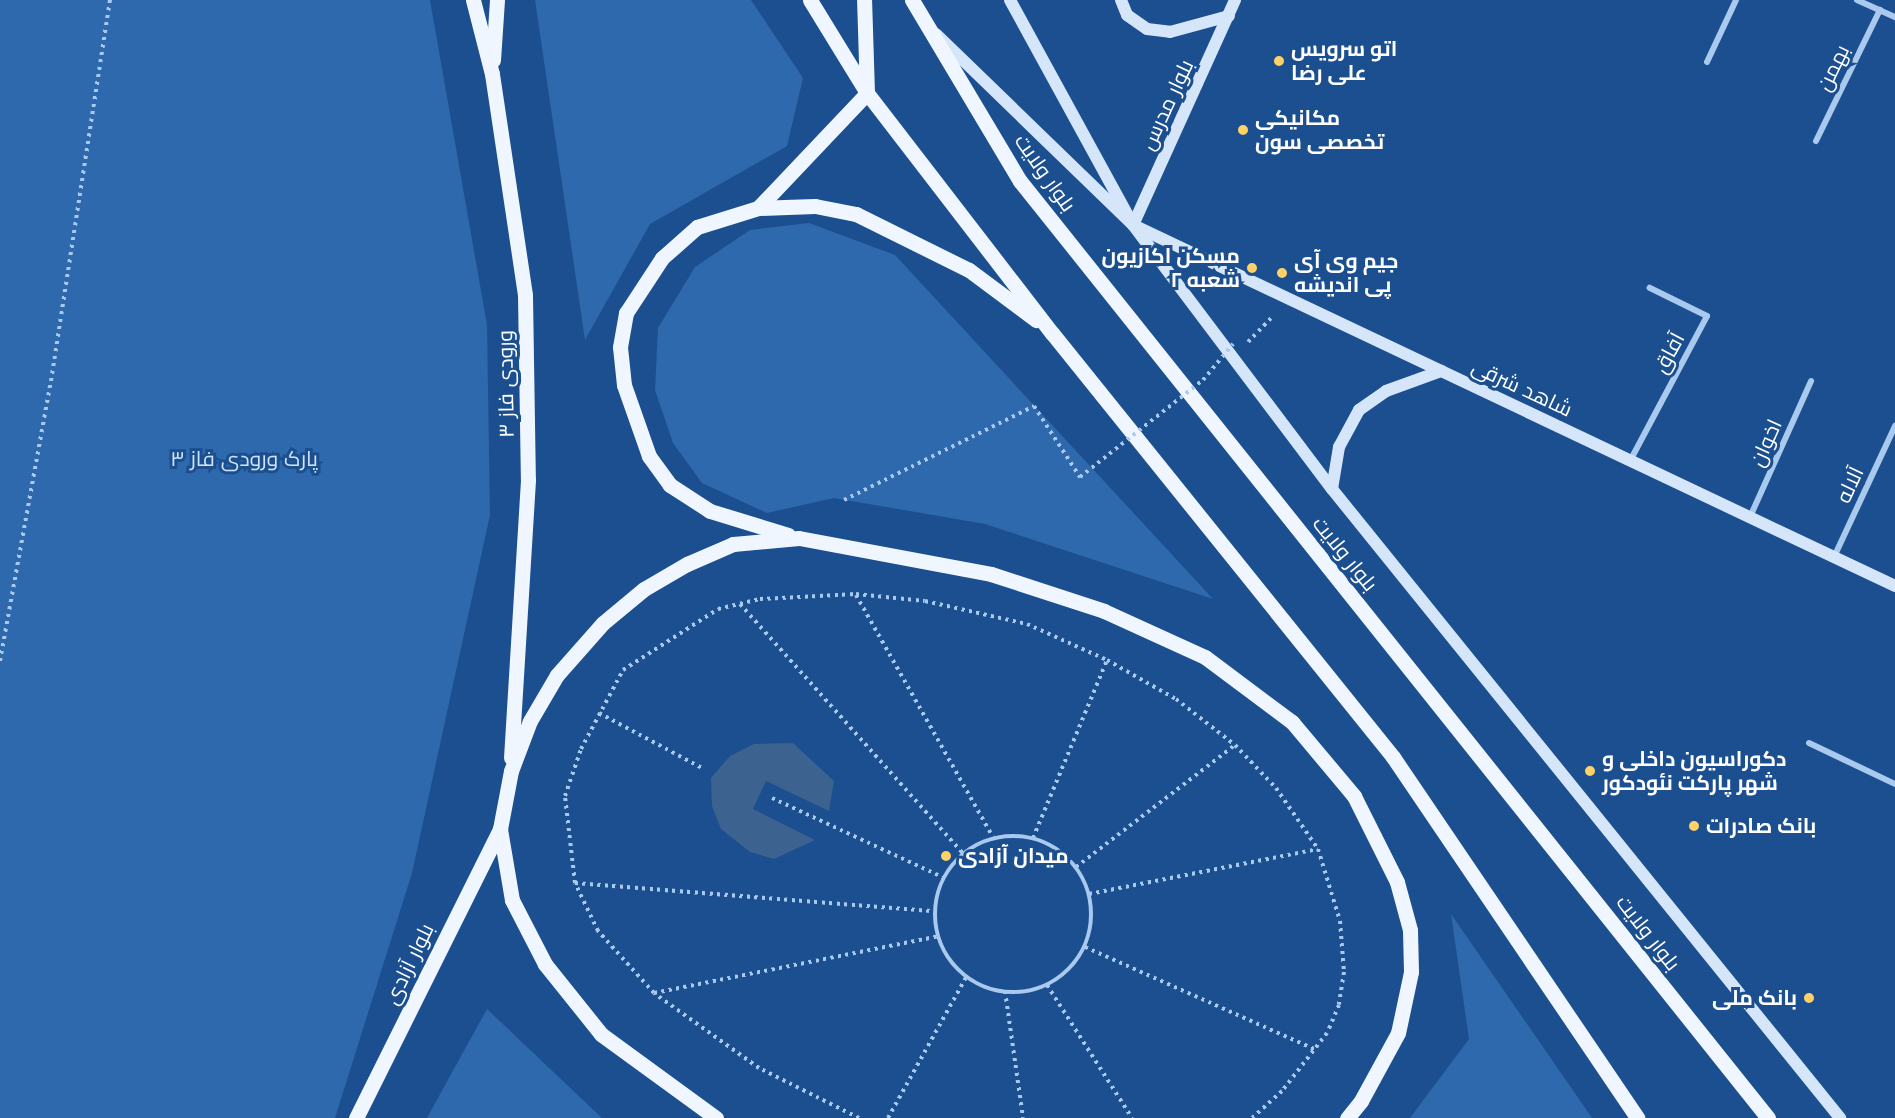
<!DOCTYPE html>
<html>
<head>
<meta charset="utf-8">
<style>
  body { margin:0 }
  #map { position:relative; width:1895px; height:1118px; overflow:hidden; background:#1b4f8f; font-family:Inter,Cairo,sans-serif }
  div>[style] { position:absolute }
  .green>* { inset:0; background:#2e69ad }
  .water>* { inset:0; background:#3c6290 }
  .path>* { height:4px; margin-top:-2px; transform-origin:0; background:repeating-linear-gradient(90deg,#a9c9ee 0 3px,transparent 0 7.5px) }
  .path>.ring { margin:-2px; padding:0; box-sizing:content-box; background:none; border:4px solid #a9c9ee; border-radius:50% }
  .minor>* { height:6px; margin:-3px; padding:0 3px; transform-origin:3px; border-radius:3px; background:#a9c9ee }
  .secondary>* { height:12px; margin:-6px; padding:0 6px; transform-origin:6px; border-radius:6px; background:#d6e6fa }
  .primary>* { height:15px; margin:-7.5px; padding:0 7.5px; transform-origin:7.5px; border-radius:7.5px; background:#f0f6ff }
  .path-bridge>* { height:4px; margin-top:-2px; transform-origin:0; background:repeating-linear-gradient(90deg,#a9c9ee 0 3px,transparent 0 7.5px) }
  .dots>* { width:16px; height:16px; translate:-50% -50%; box-sizing:border-box; border:3px solid #1b4f8f; border-radius:50% }
  span { translate:-50% -50%; white-space:nowrap; text-align:center; line-height:1.15; -webkit-text-stroke:6px #1b4f8f; paint-order:stroke }
  .poi-label { font-size:21px; color:#fff; font-weight:700 }
  .left { translate:0 -50%; text-align:left }
  .right { translate:-100% -50%; text-align:right }
  .street-label { font-size:21px; color:#fff }
  .park-label { font-size:21px; color:#cfe3fa }
</style>
</head>
<body>
<div id="map">
  <div class="green">
    <div style="clip-path:polygon(0 0,430px 0,487px 325px,490px 515px,412px 873px,335px 1118px,0 1118px)"></div>
    <div style="clip-path:polygon(535px 0,751px 0,803px 78px,787px 146px,650px 224px,585px 340px)"></div>
    <div style="clip-path:polygon(809px 223px,895px 255px,1213px 599px,985px 524px,834px 498px,767px 513px,702px 483px,673px 443px,655px 390px,658px 328px,695px 267px,750px 230px)"></div>
    <div style="clip-path:polygon(1451px 914px,1592px 1118px,1410px 1118px,1469px 1039px)"></div>
    <div style="clip-path:polygon(487px 1009px,602px 1118px,427px 1118px)"></div>
  </div>
  <div class="water">
    <div style="clip-path:polygon(793px 743px,834px 781px,829px 811px,766px 781px,753px 809px,815px 840px,774px 859px,750px 852px,721px 829px,712px 806px,711px 778px,730px 756px,754px 744px)"></div>
  </div>
  <div class="path">
    <div style="left:1248px;top:342px;width:37px;rotate:-46deg"></div>
    <div style="left:844px;top:500px;width:212px;rotate:-26.3deg"></div>
    <div style="left:1034px;top:406px;width:85px;rotate:57.1deg"></div>
    <div style="left:856px;top:595px;width:278px;rotate:60.5deg"></div>
    <div style="left:740px;top:604px;width:334px;rotate:48.2deg"></div>
    <div style="left:0;top:661px;width:285px;rotate:-79.7deg"></div>
    <div style="left:51px;top:381px;width:386px;rotate:-81.2deg"></div>
    <div style="left:599px;top:713px;width:119px;rotate:28.1deg"></div>
    <div style="left:772px;top:798px;width:190px;rotate:24.9deg"></div>
    <div class="ring" style="left:935px;top:836px;width:152px;height:152px"></div>
    <div style="left:1033px;top:838px;width:193px;rotate:-67.4deg"></div>
    <div style="left:1076px;top:867px;width:200px;rotate:-37.5deg"></div>
    <div style="left:575px;top:883px;width:360px;rotate:4.5deg"></div>
    <div style="left:1089px;top:894px;width:233px;rotate:-11.1deg"></div>
    <div style="left:1085px;top:947px;width:253px;rotate:24deg"></div>
    <div style="left:1047px;top:985px;width:158px;rotate:57.4deg"></div>
    <div style="left:1005px;top:991px;width:128px;rotate:81.9deg"></div>
    <div style="left:654px;top:993px;width:290px;rotate:-11.3deg"></div>
    <div style="left:859px;top:1118px;width:112px;rotate:-153.4deg"></div>
    <div style="left:759px;top:1068px;width:129px;rotate:-144.5deg"></div>
    <div style="left:654px;top:993px;width:84px;rotate:-132.1deg"></div>
    <div style="left:598px;top:931px;width:53px;rotate:-115.6deg"></div>
    <div style="left:575px;top:883px;width:88px;rotate:-96.6deg"></div>
    <div style="left:565px;top:796px;width:50px;rotate:-71.2deg"></div>
    <div style="left:581px;top:749px;width:89px;rotate:-62deg"></div>
    <div style="left:623px;top:670px;width:113px;rotate:-32.7deg"></div>
    <div style="left:718px;top:609px;width:43px;rotate:-13.4deg"></div>
    <div style="left:760px;top:599px;width:96px;rotate:-3deg"></div>
    <div style="left:856px;top:594px;width:69px;rotate:5.8deg"></div>
    <div style="left:925px;top:601px;width:105px;rotate:12.7deg"></div>
    <div style="left:1027px;top:624px;width:88px;rotate:24.2deg"></div>
    <div style="left:1107px;top:660px;width:79px;rotate:29.5deg"></div>
    <div style="left:1176px;top:699px;width:75px;rotate:37.9deg"></div>
    <div style="left:1235px;top:745px;width:59px;rotate:46.4deg"></div>
    <div style="left:1276px;top:788px;width:74px;rotate:55.5deg"></div>
    <div style="left:1318px;top:849px;width:75px;rotate:73deg"></div>
    <div style="left:1340px;top:921px;width:51px;rotate:85.5deg"></div>
    <div style="left:1344px;top:972px;width:33px;rotate:99deg"></div>
    <div style="left:1339px;top:1005px;width:30px;rotate:113deg"></div>
    <div style="left:1327px;top:1033px;width:73px;rotate:127.8deg"></div>
    <div style="left:1282px;top:1091px;width:40px;rotate:138deg"></div>
    <div style="left:888px;top:1118px;width:161px;rotate:-61deg"></div>
  </div>
  <div class="minor">
    <div style="left:1857px;top:0;width:42px;rotate:24.1deg"></div>
    <div style="left:1707px;top:62px;width:68px;rotate:-64.9deg"></div>
    <div style="left:1816px;top:141px;width:146px;rotate:-64deg"></div>
    <div style="left:1630px;top:461px;width:164px;rotate:-62deg"></div>
    <div style="left:1707px;top:316px;width:64px;rotate:-153.8deg"></div>
    <div style="left:1750px;top:517px;width:149px;rotate:-65.8deg"></div>
    <div style="left:1834px;top:557px;width:145px;rotate:-65deg"></div>
    <div style="left:1809px;top:743px;width:95px;rotate:25.5deg"></div>
  </div>
  <div class="secondary">
    <div style="left:1010px;top:0;width:256px;rotate:61.3deg"></div>
    <div style="left:1133px;top:225px;width:331px;rotate:53deg"></div>
    <div style="left:1332px;top:489px;width:809px;rotate:51.07deg"></div>
    <div style="left:1121px;top:0;width:16px;rotate:68deg"></div>
    <div style="left:1127px;top:15px;width:24px;rotate:35deg"></div>
    <div style="left:1147px;top:29px;width:23px;rotate:7deg"></div>
    <div style="left:1170px;top:32px;width:61px;rotate:-15.2deg"></div>
    <div style="left:936px;top:34px;width:274px;rotate:44.1deg"></div>
    <div style="left:1133px;top:225px;width:843px;rotate:25.35deg"></div>
    <div style="left:1133px;top:225px;width:247px;rotate:-65.6deg"></div>
    <div style="left:1332px;top:489px;width:43px;rotate:-80.5deg"></div>
    <div style="left:1339px;top:447px;width:42px;rotate:-61.6deg"></div>
    <div style="left:1359px;top:410px;width:33px;rotate:-35deg"></div>
    <div style="left:1386px;top:391px;width:59px;rotate:-20deg"></div>
  </div>
  <div class="primary">
    <div style="left:473px;top:0;width:76px;rotate:75.6deg"></div>
    <div style="left:492px;top:74px;width:223px;rotate:81.5deg"></div>
    <div style="left:525px;top:295px;width:185px;rotate:89.1deg"></div>
    <div style="left:528px;top:480px;width:278px;rotate:93.5deg"></div>
    <div style="left:810px;top:0;width:109px;rotate:58.5deg"></div>
    <div style="left:867px;top:93px;width:303px;rotate:52.4deg"></div>
    <div style="left:1052px;top:333px;width:544px;rotate:51.19deg"></div>
    <div style="left:1393px;top:757px;width:436px;rotate:55.9deg"></div>
    <div style="left:912px;top:0;width:211px;rotate:59.2deg"></div>
    <div style="left:1020px;top:181px;width:1199px;rotate:51.4deg"></div>
    <div style="left:493px;top:60px;width:60px;rotate:-86.2deg"></div>
    <div style="left:758px;top:208px;width:158px;rotate:-46.5deg"></div>
    <div style="left:867px;top:93px;width:93px;rotate:-91.8deg"></div>
    <div style="left:788px;top:535px;width:82px;rotate:-162.9deg"></div>
    <div style="left:710px;top:511px;width:48px;rotate:-147deg"></div>
    <div style="left:670px;top:485px;width:36px;rotate:-126deg"></div>
    <div style="left:649px;top:456px;width:75px;rotate:-109.4deg"></div>
    <div style="left:624px;top:385px;width:38px;rotate:-96deg"></div>
    <div style="left:620px;top:347px;width:35px;rotate:-80deg"></div>
    <div style="left:626px;top:313px;width:66px;rotate:-56.8deg"></div>
    <div style="left:662px;top:258px;width:47px;rotate:-41.5deg"></div>
    <div style="left:697px;top:227px;width:64px;rotate:-17.3deg"></div>
    <div style="left:758px;top:208px;width:57px;rotate:-2deg"></div>
    <div style="left:815px;top:206px;width:42px;rotate:11deg"></div>
    <div style="left:856px;top:214px;width:126px;rotate:26.4deg"></div>
    <div style="left:969px;top:270px;width:84px;rotate:36.7deg"></div>
    <div style="left:356px;top:1118px;width:323px;rotate:-63.5deg"></div>
    <div style="left:716px;top:1118px;width:142px;rotate:-143.9deg"></div>
    <div style="left:601px;top:1034px;width:90px;rotate:-128.7deg"></div>
    <div style="left:545px;top:964px;width:72px;rotate:-117.3deg"></div>
    <div style="left:512px;top:900px;width:72px;rotate:-99.6deg"></div>
    <div style="left:500px;top:829px;width:59px;rotate:-79.3deg"></div>
    <div style="left:511px;top:771px;width:53px;rotate:-69.2deg"></div>
    <div style="left:530px;top:721px;width:53px;rotate:-59.6deg"></div>
    <div style="left:557px;top:675px;width:69px;rotate:-48.5deg"></div>
    <div style="left:603px;top:623px;width:53px;rotate:-39.7deg"></div>
    <div style="left:644px;top:589px;width:50px;rotate:-30.2deg"></div>
    <div style="left:687px;top:564px;width:50px;rotate:-23.5deg"></div>
    <div style="left:733px;top:544px;width:66px;rotate:-5.2deg"></div>
    <div style="left:799px;top:538px;width:195px;rotate:10.6deg"></div>
    <div style="left:991px;top:574px;width:119px;rotate:18.1deg"></div>
    <div style="left:1104px;top:611px;width:111px;rotate:24.5deg"></div>
    <div style="left:1205px;top:657px;width:109px;rotate:36.8deg"></div>
    <div style="left:1292px;top:722px;width:97px;rotate:50deg"></div>
    <div style="left:1354px;top:796px;width:96px;rotate:63.4deg"></div>
    <div style="left:1397px;top:882px;width:50px;rotate:74.8deg"></div>
    <div style="left:1410px;top:930px;width:42px;rotate:88.6deg"></div>
    <div style="left:1411px;top:972px;width:62px;rotate:102deg"></div>
    <div style="left:1398px;top:1033px;width:77px;rotate:118.6deg"></div>
    <div style="left:1361px;top:1101px;width:22px;rotate:129deg"></div>
  </div>
  <div class="path-bridge">
    <div style="left:1080px;top:477px;width:157px;rotate:-38.3deg"></div>
    <div style="left:1203px;top:380px;width:47px;rotate:-50.2deg"></div>
  </div>
  <div class="dots">
    <div style="left:1279px;top:61px;background:#ffd166"></div>
    <div style="left:1243px;top:130px;background:#ffd166"></div>
    <div style="left:1252px;top:268px;background:#ffd166"></div>
    <div style="left:1282px;top:273px;background:#ffd166"></div>
    <div style="left:1590px;top:771px;background:#ffd166"></div>
    <div style="left:1694px;top:826px;background:#ffd166"></div>
    <div style="left:946px;top:856px;background:#ffd166"></div>
    <div style="left:1809px;top:998px;background:#ffd166"></div>
  </div>
  <div class="poi-label">
    <span class="left" style="left:1291px;top:61px">اتو سرویس<br>علی رضا</span>
    <span class="left" style="left:1255px;top:130px">مکانیکی<br>تخصصی سون</span>
    <span class="right" style="left:1240px;top:268px">مسکن اکازیون<br>شعبه ۲</span>
    <span class="left" style="left:1294px;top:273px">جیم وی آی<br>پی اندیشه</span>
    <span class="left" style="left:1602px;top:771px">دکوراسیون داخلی و<br>شهر پارکت نئودکور</span>
    <span class="left" style="left:1706px;top:826px">بانک صادرات</span>
    <span class="left" style="left:958px;top:856px">میدان آزادی</span>
    <span class="right" style="left:1797px;top:998px">بانک ملی</span>
  </div>
  <div class="street-label">
    <span style="left:1833px;top:68px;rotate:-64deg">بهمن</span>
    <span style="left:1167px;top:105px;rotate:-65deg">بلوار مدرس</span>
    <span style="left:1045px;top:173px;rotate:55deg">بلوار ولایت</span>
    <span style="left:1669px;top:353px;rotate:-62deg">آفاق</span>
    <span style="left:506px;top:384px;rotate:-91deg">ورودی فاز ۳</span>
    <span style="left:1522px;top:388px;rotate:25deg">شاهد شرقی</span>
    <span style="left:1766px;top:443px;rotate:-66deg">اخوان</span>
    <span style="left:1850px;top:485px;rotate:-65deg">آلاله</span>
    <span style="left:1345px;top:554px;rotate:51deg">بلوار ولایت</span>
    <span style="left:1648px;top:933px;rotate:52deg">بلوار ولایت</span>
    <span style="left:409px;top:964px;rotate:-64deg">بلوار آزادی</span>
  </div>
  <div class="park-label">
    <span style="left:244px;top:459px">پارک ورودی فاز ۳</span>
  </div>
</div>
</body>
</html>
